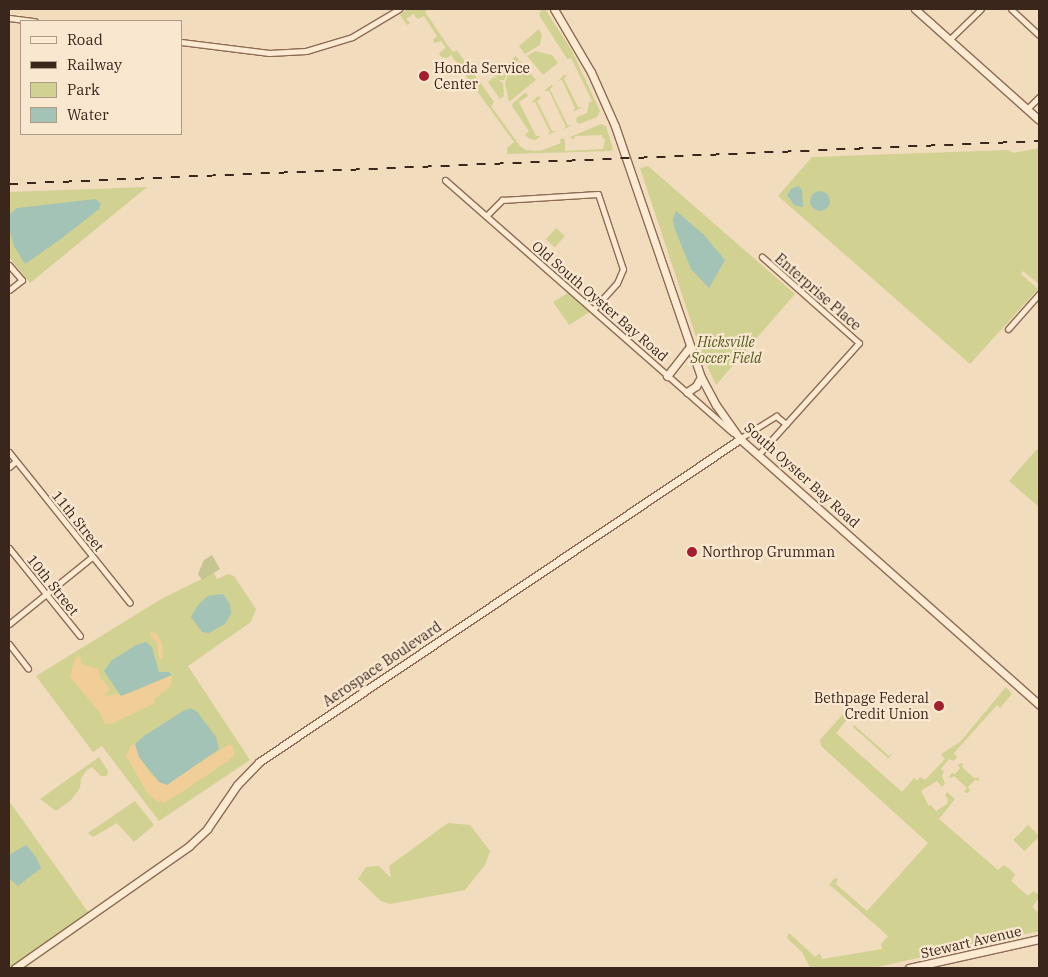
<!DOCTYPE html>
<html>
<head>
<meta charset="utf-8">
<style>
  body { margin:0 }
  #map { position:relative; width:1048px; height:977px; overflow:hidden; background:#f2dcbe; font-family:"IBM Plex Serif",serif }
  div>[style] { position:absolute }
  .green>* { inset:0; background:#d1d191; transform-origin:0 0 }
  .sand>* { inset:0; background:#f1ce98 }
  .cemetery>* { inset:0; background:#c5c591 }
  .water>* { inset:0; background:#a2c3b5 }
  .round { border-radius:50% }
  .roads { filter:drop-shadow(1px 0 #8d6c55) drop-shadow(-1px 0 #8d6c55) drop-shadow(0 1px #8d6c55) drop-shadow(0 -1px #8d6c55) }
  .street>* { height:5px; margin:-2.5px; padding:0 2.5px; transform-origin:2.5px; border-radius:2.5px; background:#fcead2 }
  .secondary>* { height:7px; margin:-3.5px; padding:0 3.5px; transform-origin:3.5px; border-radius:3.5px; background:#fcead2 }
  .rail>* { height:2px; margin-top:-1px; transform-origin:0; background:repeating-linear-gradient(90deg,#3a261b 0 9px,transparent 0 18px) }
  .dots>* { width:14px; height:14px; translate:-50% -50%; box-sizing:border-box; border:2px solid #f9e7cf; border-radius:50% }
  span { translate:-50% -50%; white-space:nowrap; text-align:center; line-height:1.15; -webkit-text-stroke:4.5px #f9e7cf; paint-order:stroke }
  .poi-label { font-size:14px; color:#3a261b }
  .left { translate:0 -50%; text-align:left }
  .right { translate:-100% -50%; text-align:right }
  .street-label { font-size:14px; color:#3a261b }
  .park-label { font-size:14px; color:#52591f; font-style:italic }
  .frame { position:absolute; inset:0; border:10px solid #3a261b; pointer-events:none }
  .legend { position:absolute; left:20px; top:20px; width:162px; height:115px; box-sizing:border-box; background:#f9e7cf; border:1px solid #ad9a87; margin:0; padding:6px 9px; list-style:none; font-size:15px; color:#3a261b }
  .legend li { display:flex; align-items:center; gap:10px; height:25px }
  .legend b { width:25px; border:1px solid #ad9a87 }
</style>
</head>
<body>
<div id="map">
  <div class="green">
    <div style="clip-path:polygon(407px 9px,428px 9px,425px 12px,451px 50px,454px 52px,456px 50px,459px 53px,494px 102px,491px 106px,520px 146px,526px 150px,540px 151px,561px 143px,560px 140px,562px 138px,565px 140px,565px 151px,603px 149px,605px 139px,602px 138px,602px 135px,575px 136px,574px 140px,570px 137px,601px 124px,606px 126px,613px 149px,611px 151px,507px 154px,507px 148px,514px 142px,472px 84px,468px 86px,466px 84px,468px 79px,451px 55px,447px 58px,441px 57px,439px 53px,446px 48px,441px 41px,434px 43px,433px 40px,437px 36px,424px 16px,418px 19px,413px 14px,406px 19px,410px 23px,407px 25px,400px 15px)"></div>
    <div style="clip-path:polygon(539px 9px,545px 9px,572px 51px,600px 111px,597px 117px,579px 124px,576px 121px,577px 117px,587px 113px,589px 103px,592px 101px,571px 58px,567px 59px,539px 15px,541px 11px)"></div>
    <div style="clip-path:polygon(539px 29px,542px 35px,540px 45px,525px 54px,519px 46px)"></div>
    <div style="clip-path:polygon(535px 51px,552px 55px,558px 63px,543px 75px,527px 56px)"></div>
    <div style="clip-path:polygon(516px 56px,519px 60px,511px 66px,504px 80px,499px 80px,494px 75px)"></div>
    <div style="clip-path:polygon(520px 61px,536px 80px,509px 102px,505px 83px,508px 74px)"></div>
    <div style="clip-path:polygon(564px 75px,567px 75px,564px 79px,578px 107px,582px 107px,573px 112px,575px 108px,562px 80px,558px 81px)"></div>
    <div style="clip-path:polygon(494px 77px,503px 83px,504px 96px,500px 99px,488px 82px)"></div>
    <div style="clip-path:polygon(551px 85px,553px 86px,550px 89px,568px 126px,572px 125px,563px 130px,566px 127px,549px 91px,544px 91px)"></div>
    <div style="clip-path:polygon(526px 92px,528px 96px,519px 102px,536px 136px,540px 136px,536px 140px,530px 139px,525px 135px,529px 131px,512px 106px,513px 103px)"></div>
    <div style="clip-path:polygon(538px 96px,541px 98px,537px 101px,552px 131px,556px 131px,548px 135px,550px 132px,535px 102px,531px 103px)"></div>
    <div style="clip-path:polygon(1039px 148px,1039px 284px,1023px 271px,1021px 274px,1038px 289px,970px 364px,778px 196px,812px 157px,1008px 150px,1013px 153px)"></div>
    <div style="clip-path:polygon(648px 166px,795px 294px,716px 385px,702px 355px,640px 168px)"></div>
    <div style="clip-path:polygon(147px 187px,30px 283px,9px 257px,9px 192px)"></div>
    <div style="left:556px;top:228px;width:12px;height:15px;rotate:42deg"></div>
    <div style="clip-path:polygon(571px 291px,593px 310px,569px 325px,553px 302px)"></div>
    <div style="clip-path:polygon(1037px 449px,1039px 451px,1039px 507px,1009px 481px)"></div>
    <div style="clip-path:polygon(214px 573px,217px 579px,228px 574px,234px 576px,256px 609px,251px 622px,188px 666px,250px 760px,159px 821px,102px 746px,93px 752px,36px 676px,163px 598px)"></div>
    <div style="clip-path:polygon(1006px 687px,1012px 694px,1000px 708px,997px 705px,954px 753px,957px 757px,954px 761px,949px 759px,941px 769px,944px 772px,942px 776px,945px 784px,942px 787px,937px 781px,921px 791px,929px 806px,931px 805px,936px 811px,947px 804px,948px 800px,945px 795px,947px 792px,955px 799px,939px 819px,998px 870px,1004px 865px,1012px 871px,1015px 875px,1011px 881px,1028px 896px,1033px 891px,1038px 894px,1039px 893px,1039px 898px,1032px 907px,1039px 913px,1039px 931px,873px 968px,810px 968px,802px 952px,787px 938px,789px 933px,815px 957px,820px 953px,822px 959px,882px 949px,881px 944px,888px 936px,830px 885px,827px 887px,835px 878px,838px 879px,836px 884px,867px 911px,928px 843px,821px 746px,820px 740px,844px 713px,849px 713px,849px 717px,836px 733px,902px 792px,914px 778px,917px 781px,920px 777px,925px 780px,945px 759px,941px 754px,960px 742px)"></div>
    <div style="clip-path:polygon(854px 725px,889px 756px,893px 753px,885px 762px,888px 758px,853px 727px)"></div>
    <div style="clip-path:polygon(99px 757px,108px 771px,107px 776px,101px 776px,92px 767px,87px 770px,81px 778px,80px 788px,71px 800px,56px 811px,40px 799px)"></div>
    <div style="clip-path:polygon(961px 763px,963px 764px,962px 767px,974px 778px,979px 778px,979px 781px,975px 780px,968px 787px,970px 790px,968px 793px,964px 792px,967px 788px,954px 776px,951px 778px,949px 776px,952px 773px,955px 774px,960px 768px,958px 765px)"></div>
    <div style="clip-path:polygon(9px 801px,89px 913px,9px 968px)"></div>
    <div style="clip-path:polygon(135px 801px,154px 825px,134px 842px,117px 823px,93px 837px,88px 833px)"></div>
    <div style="clip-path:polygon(448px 823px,470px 825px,490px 851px,485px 865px,465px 890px,390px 904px,381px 901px,358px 879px,366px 867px,379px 866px,391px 878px,389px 866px)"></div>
    <div style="left:1028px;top:825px;width:16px;height:21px;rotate:45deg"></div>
  </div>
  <div class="sand">
    <div style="clip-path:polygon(150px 631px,157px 634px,162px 643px,163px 659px,159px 658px,157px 642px,152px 638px)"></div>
    <div style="clip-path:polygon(80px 655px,81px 664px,99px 669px,100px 677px,110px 689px,104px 696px,130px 693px,172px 675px,172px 679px,170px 687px,154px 699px,155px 703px,111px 724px,104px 723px,101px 714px,70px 677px,74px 661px)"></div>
    <div style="clip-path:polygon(135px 744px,139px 757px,153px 777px,195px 766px,228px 745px,233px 746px,234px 755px,228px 761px,165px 803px,155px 800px,148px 794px,126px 756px,130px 746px)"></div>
  </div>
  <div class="cemetery">
    <div style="clip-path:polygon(212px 555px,220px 569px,202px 580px,198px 574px,204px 560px)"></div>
  </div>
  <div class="water">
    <div style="clip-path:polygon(798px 186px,802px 190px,803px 207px,801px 207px,794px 205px,787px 195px,791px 189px)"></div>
    <div class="round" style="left:810px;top:191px;width:20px;height:20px"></div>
    <div style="clip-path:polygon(96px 199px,101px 204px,99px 209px,58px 241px,25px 264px,14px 246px,9px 227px,9px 215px,17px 208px)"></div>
    <div style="clip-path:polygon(676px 211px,704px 235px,725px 260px,709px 288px,691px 269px,674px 227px,673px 219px)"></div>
    <div style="clip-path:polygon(223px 594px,230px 604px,231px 614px,225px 624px,209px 633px,202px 632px,191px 617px,198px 605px,208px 596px)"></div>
    <div style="clip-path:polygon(146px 642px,152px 647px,159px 672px,169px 672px,172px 675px,121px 696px,104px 671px,112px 660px,136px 645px)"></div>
    <div style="clip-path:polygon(191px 708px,198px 713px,216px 737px,219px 749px,167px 785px,159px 782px,139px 757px,135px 744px,144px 736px,183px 711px)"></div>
    <div style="clip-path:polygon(26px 845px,36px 857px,41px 868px,18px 886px,9px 878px,9px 855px)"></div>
  </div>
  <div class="roads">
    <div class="street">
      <div style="left:1011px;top:9px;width:38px;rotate:43deg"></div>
      <div style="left:9px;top:18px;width:26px;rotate:7deg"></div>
      <div style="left:950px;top:39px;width:43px;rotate:-44.1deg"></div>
      <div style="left:181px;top:42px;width:89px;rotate:7.1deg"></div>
      <div style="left:269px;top:53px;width:37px;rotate:-3deg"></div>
      <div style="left:306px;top:51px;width:48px;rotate:-16.9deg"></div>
      <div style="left:352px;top:37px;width:55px;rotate:-30.8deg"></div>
      <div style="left:1027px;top:109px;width:17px;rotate:-45deg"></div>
      <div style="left:445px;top:180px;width:383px;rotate:41.3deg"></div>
      <div style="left:486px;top:216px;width:23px;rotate:-45deg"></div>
      <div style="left:502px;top:200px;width:96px;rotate:-3.6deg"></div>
      <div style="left:598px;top:194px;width:79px;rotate:71.6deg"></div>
      <div style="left:623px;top:269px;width:15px;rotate:113deg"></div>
      <div style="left:617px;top:283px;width:36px;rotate:132deg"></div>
      <div style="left:9px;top:265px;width:20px;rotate:49deg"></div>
      <div style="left:22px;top:280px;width:16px;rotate:142deg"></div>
      <div style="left:1008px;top:329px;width:47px;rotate:-48.5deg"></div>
      <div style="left:739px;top:439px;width:44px;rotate:-31.9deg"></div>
      <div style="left:776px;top:416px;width:13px;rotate:39deg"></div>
      <div style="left:9px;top:452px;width:193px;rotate:51.3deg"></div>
      <div style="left:758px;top:455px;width:151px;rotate:-48deg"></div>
      <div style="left:859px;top:343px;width:130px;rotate:-138.4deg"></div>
      <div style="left:9px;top:467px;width:9px;rotate:-41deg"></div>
      <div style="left:9px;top:548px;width:113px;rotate:51.1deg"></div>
      <div style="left:9px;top:624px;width:107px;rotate:-38.9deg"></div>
      <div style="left:9px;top:644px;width:31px;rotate:52deg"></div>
    </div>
    <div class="secondary">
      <div style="left:554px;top:9px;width:73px;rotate:59.6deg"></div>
      <div style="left:591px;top:72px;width:59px;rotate:66deg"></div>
      <div style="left:615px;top:126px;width:265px;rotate:71.1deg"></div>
      <div style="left:701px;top:377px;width:32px;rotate:62deg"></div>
      <div style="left:716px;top:405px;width:42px;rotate:54.8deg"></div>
      <div style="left:740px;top:439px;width:400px;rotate:41.6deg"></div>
      <div style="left:915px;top:9px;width:166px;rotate:41.8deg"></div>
      <div style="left:667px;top:376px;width:37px;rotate:-52deg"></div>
      <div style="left:687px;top:392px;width:11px;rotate:-34deg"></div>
      <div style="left:696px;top:386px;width:10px;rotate:-61deg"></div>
      <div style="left:15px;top:968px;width:213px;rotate:-35deg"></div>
      <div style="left:189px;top:846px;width:25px;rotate:-43deg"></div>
      <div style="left:207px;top:829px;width:53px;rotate:-55.7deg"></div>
      <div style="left:237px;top:785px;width:32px;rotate:-46deg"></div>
      <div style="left:259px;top:762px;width:579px;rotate:-33.88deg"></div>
      <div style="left:909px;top:968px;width:133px;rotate:-12.6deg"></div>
    </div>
  </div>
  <div class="rail">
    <div style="left:9px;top:184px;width:1031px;rotate:-2.39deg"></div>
  </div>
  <div class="dots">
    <div style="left:424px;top:76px;background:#a21f30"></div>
    <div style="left:692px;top:552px;background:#a21f30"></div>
    <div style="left:939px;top:706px;background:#a21f30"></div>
  </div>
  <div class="poi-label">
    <span class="left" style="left:434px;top:76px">Honda Service<br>Center</span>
    <span class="left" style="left:702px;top:552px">Northrop Grumman</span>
    <span class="right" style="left:929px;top:706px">Bethpage Federal<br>Credit Union</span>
  </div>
  <div class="street-label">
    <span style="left:818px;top:292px;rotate:41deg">Enterprise Place</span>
    <span style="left:600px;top:301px;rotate:41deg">Old South Oyster Bay Road</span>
    <span style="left:802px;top:475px;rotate:42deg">South Oyster Bay Road</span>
    <span style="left:78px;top:521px;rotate:51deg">11th Street</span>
    <span style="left:53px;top:585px;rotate:51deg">10th Street</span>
    <span style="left:382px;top:664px;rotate:-34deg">Aerospace Boulevard</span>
    <span style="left:971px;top:942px;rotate:-13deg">Stewart Avenue</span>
  </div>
  <div class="park-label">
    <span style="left:726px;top:350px">Hicksville<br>Soccer Field</span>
  </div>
  <div class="frame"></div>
  <ul class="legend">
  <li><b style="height:6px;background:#fcead2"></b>Road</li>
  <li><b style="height:6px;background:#3a261b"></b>Railway</li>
  <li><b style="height:14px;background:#d1d191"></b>Park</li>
  <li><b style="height:14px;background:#a2c3b5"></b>Water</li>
  </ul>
</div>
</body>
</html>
